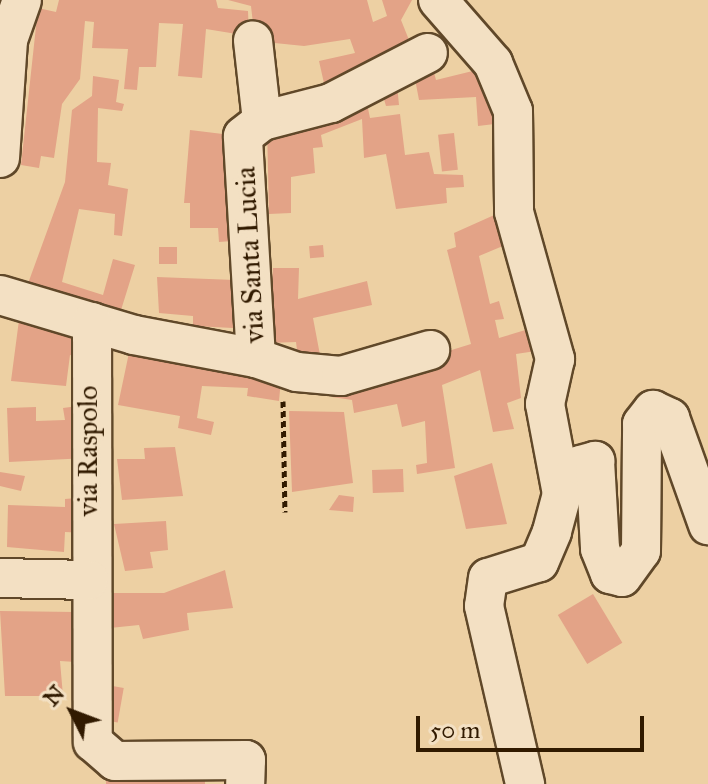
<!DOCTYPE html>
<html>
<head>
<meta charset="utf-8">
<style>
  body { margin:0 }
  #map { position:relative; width:708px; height:784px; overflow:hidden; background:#edd0a3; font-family:"IM FELL Great Primer",serif }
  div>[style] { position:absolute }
  .building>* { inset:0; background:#e3a387; transform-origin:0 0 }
  .path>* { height:5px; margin-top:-2.5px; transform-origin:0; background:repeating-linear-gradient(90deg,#311a00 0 6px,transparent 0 10px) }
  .roads { filter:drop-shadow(2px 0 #604829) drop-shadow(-2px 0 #604829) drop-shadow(0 2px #604829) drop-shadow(0 -2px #604829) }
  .minor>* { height:38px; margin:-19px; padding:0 19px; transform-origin:19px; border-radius:19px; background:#f3e0c3 }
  span { translate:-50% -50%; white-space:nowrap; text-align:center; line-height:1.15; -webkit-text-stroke:7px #f3e0c3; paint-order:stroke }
  .street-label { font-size:28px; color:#311a00 }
  .north { position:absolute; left:32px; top:672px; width:80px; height:80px; -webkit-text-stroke:6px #f3e0c3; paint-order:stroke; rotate:312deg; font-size:22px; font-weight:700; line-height:32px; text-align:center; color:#311a00 }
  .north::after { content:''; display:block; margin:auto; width:28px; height:36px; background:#311a00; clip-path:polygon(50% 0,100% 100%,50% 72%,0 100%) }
  .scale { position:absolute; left:416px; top:716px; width:228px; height:36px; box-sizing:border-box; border:4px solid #311a00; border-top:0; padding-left:10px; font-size:24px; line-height:28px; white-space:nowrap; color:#311a00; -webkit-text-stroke:6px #f3e0c3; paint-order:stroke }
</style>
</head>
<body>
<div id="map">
  <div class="building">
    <div style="clip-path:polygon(59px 0,216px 0,218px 8px,248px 11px,249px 36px,206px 29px,202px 78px,178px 76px,183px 24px,159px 23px,156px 67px,139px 67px,137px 90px,124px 89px,128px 49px,92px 48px,94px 22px,85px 21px,80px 79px,62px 104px,54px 158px,41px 156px,39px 168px,21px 165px,38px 8px,56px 12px)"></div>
    <div style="clip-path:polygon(228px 0,367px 0,373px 22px,387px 16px,382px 0,412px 0,401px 20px,415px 55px,328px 101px,319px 61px,355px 53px,350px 39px,304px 46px,255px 41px,251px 6px)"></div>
    <div style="clip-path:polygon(430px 57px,436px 80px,489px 67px,503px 123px,478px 126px,476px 97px,419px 100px,415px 79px,397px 85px,399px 105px,386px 106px,377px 76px)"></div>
    <div style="clip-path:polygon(93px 76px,119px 80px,116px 102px,124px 104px,122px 111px,98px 108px,97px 162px,111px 163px,108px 185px,128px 189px,122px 236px,114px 235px,115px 214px,79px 209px,62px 282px,103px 295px,113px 259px,135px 265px,117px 323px,26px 289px,65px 182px,72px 110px,92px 96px)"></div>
    <div style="clip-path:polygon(365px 94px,370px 118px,400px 114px,405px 155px,429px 152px,434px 174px,463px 175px,464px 187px,446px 188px,447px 203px,396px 209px,386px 154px,364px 158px,362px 119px,321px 135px,323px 147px,313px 148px,315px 173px,291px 177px,291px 213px,269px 214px,267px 126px)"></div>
    <div style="clip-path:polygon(190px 130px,231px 135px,232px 241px,219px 242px,218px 228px,190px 228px,190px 203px,184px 203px)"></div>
    <div style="left:454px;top:133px;width:37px;height:16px;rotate:84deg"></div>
    <div style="clip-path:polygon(501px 212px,510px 243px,479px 256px,490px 304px,499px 301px,504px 319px,495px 320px,499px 338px,542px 325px,549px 349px,516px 354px,521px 398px,507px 403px,514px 429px,493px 432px,480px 370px,442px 385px,455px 468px,417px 474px,416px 465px,427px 463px,425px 421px,402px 427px,397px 404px,354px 413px,352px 400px,332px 397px,332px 387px,471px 344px,447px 250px,456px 247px,454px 233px)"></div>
    <div style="left:323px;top:245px;width:12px;height:14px;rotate:85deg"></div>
    <div style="left:159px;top:247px;width:18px;height:17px"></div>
    <div style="clip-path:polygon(273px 268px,299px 268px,298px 299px,367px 281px,372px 305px,313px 318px,320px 355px,343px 358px,299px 366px,296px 342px,268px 343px)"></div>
    <div style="clip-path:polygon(157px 277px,235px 280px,233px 328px,193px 326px,193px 316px,159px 313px)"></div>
    <div style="clip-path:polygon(19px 320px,73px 325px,72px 338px,83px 338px,82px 358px,70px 355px,66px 386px,11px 381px)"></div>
    <div style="clip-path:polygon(130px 348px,282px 369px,279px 401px,247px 396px,248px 388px,202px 386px,197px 418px,214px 422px,211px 435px,178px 428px,180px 416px,118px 405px)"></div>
    <div style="clip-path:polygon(78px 406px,87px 458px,9px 462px,7px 408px,36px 407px,36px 421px,65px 420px,63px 408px)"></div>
    <div style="clip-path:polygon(289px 411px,344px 412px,353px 483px,292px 492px)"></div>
    <div style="clip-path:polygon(175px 447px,183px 496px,122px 500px,117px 459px,145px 459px,144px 448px)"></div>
    <div style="clip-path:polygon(492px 463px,507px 524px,466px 529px,454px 476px)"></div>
    <div style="left:403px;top:469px;width:23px;height:31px;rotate:88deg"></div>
    <div style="clip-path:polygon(0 472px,25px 476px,21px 491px,0 486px)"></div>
    <div style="clip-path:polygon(339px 495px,354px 497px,353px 512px,329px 510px)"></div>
    <div style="clip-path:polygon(88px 497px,86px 533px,65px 532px,64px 552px,7px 547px,8px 505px,65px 507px,65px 499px)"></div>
    <div style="clip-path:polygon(166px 521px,168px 550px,150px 552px,153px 568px,125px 571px,114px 524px)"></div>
    <div style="clip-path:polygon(225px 570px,233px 608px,187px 613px,189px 630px,143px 639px,139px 625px,100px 629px,98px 593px,164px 593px)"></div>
    <div style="left:593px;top:594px;width:57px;height:41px;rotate:59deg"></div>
    <div style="clip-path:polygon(0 611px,75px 612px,76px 662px,60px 661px,63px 696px,5px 696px)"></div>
    <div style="left:107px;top:685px;width:17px;height:35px;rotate:10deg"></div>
    <div style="left:205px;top:769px;width:15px;height:99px;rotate:90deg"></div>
  </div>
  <div class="path">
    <div style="left:283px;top:401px;width:111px;rotate:89deg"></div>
  </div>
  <div class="roads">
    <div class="minor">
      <div style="left:438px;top:0;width:84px;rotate:48.9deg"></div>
      <div style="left:493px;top:63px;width:52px;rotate:67.4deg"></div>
      <div style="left:513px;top:111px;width:101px;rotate:89.4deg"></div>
      <div style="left:514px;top:212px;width:153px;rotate:74.4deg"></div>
      <div style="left:555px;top:359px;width:46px;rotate:102.5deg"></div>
      <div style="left:545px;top:404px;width:92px;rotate:79.3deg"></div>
      <div style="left:562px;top:494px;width:39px;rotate:105deg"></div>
      <div style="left:552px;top:532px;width:33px;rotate:113deg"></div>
      <div style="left:539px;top:562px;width:53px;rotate:162.6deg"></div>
      <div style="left:488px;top:578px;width:28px;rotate:98deg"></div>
      <div style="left:484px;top:606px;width:183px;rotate:77deg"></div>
      <div style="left:262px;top:121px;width:71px;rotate:-14.6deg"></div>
      <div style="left:331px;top:103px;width:109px;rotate:-27.3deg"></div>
      <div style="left:0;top:158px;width:118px;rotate:-86.1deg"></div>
      <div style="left:8px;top:40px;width:42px;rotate:-70.7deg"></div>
      <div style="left:0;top:295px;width:140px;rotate:16.6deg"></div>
      <div style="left:134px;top:335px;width:124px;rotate:10.7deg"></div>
      <div style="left:256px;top:358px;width:222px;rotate:-93.4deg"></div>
      <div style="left:243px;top:136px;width:24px;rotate:-38deg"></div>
      <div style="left:262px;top:121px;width:81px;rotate:-96.4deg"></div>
      <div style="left:92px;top:322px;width:420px;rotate:89.9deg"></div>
      <div style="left:93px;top:742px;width:29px;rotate:41deg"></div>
      <div style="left:115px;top:761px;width:131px;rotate:-0.4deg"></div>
      <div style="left:246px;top:760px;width:24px;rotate:92deg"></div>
      <div style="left:256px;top:358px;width:43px;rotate:18.9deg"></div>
      <div style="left:297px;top:372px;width:44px;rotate:5.2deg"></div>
      <div style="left:341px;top:376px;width:93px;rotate:-16.3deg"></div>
      <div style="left:562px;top:494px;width:34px;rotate:-58deg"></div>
      <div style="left:580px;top:465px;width:16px;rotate:-15deg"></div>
      <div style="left:595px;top:461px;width:88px;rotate:86.7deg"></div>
      <div style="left:600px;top:549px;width:27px;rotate:68deg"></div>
      <div style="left:610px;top:574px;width:12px;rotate:14deg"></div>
      <div style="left:622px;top:577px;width:32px;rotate:-54deg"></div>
      <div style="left:641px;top:551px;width:127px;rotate:-89.5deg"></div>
      <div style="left:642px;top:424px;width:18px;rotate:-52deg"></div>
      <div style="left:653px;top:410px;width:19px;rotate:25deg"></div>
      <div style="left:670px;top:418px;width:114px;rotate:70.4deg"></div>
      <div style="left:0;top:578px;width:89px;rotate:1.3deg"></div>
    </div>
  </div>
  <div class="street-label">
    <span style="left:250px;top:255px;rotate:-93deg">via Santa Lucia</span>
    <span style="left:88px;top:451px;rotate:-90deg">via Raspolo</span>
  </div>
  <div class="north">N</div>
  <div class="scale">50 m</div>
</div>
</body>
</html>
